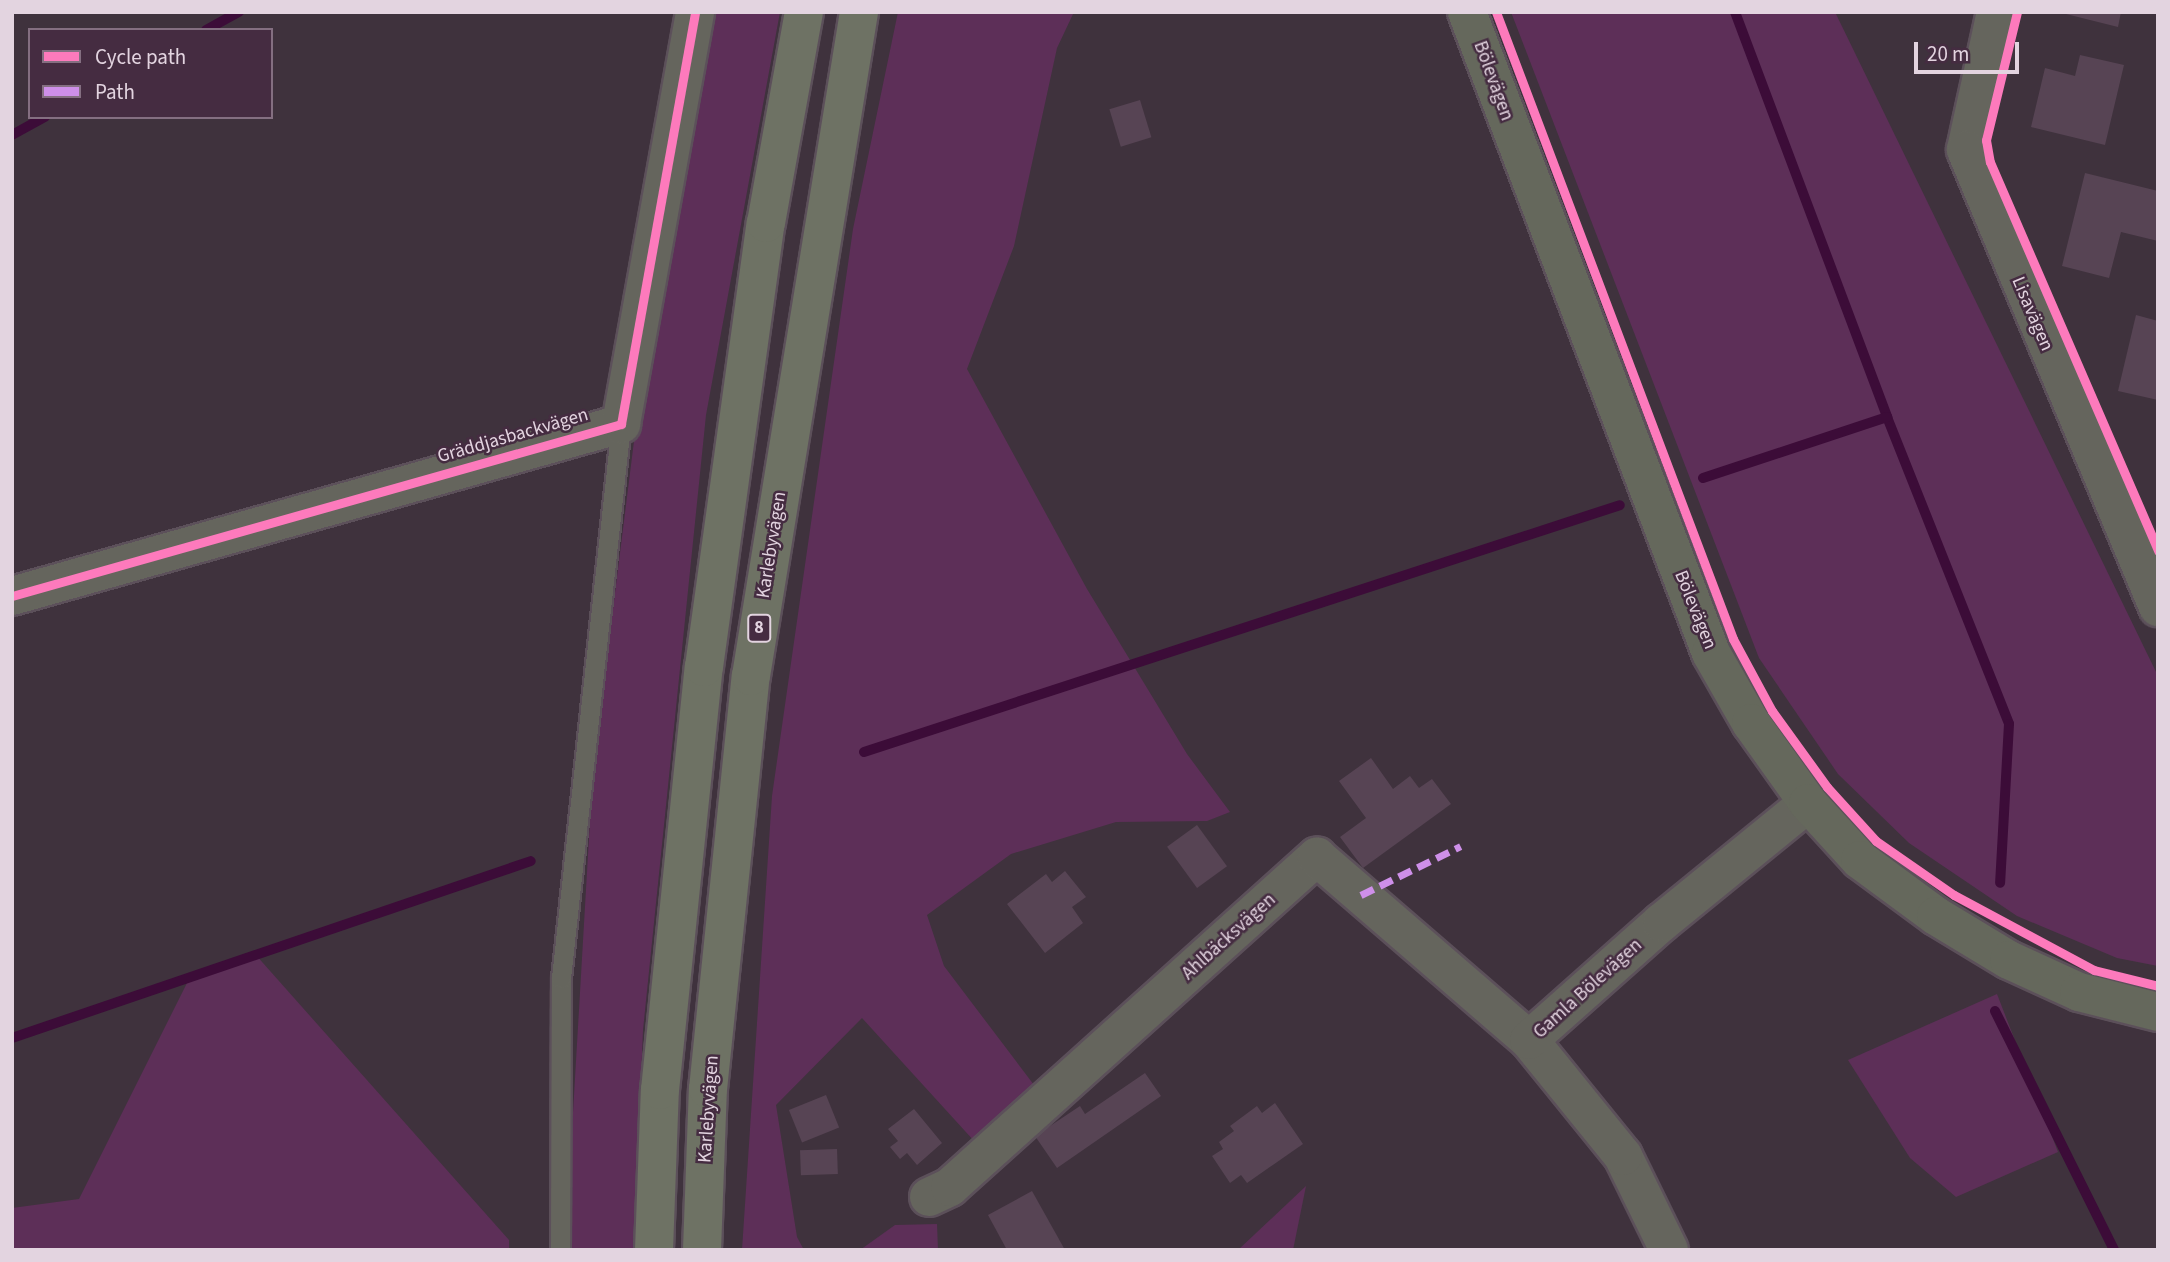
<!DOCTYPE html>
<html>
<head>
<meta charset="utf-8">
<style>
  body { margin:0 }
  #map { position:relative; width:2170px; height:1262px; overflow:hidden; background:#3f323d; font-family:"Source Sans 3",sans-serif }
  div>[style] { position:absolute }
  .green>* { inset:0; background:#5d2f58 }
  .stream>* { height:10px; margin:-5px; padding:0 5px; transform-origin:5px; border-radius:5px; background:#3c0c38 }
  .building>* { inset:0; background:#574454; transform-origin:0 0 }
  .roads { filter:drop-shadow(2px 0 #5c505a) drop-shadow(-2px 0 #5c505a) drop-shadow(0 2px #5c505a) drop-shadow(0 -2px #5c505a) }
  .service>* { height:19px; margin:-9.5px; padding:0 9.5px; transform-origin:9.5px; border-radius:9.5px; background:#65655d }
  .minor>* { height:38px; margin:-19px; padding:0 19px; transform-origin:19px; border-radius:19px; background:#65655d }
  .tertiary>* { height:38px; margin:-19px; padding:0 19px; transform-origin:19px; border-radius:19px; background:#65655d }
  .secondary>* { height:38px; margin:-19px; padding:0 19px; transform-origin:19px; border-radius:19px; background:#65685c }
  .trunk>* { height:38px; margin:-19px; padding:0 19px; transform-origin:19px; border-radius:19px; background:#6e7264 }
  .quiet>* { height:7px; margin-top:-3.5px; transform-origin:0; background:repeating-linear-gradient(90deg,#ce8fe9 0 14px,transparent 0 21px) }
  .cycleway>* { height:9px; margin:-4.5px; padding:0 4.5px; transform-origin:4.5px; border-radius:4.5px; background:#fd7abc }
  span { translate:-50% -50%; white-space:nowrap; text-align:center; line-height:1.15; -webkit-text-stroke:5px #452c41; paint-order:stroke }
  .shield-label span { padding:2px 5px; background:#452c41; border:2px solid; border-radius:5px; -webkit-text-stroke-width:0 }
  .shield-label { font-size:18px; color:#e3d4e0; font-weight:700 }
  .street-label { font-size:19px; color:#e3d4e0 }
  .frame { position:absolute; inset:0; border:14px solid #e3d4e0; pointer-events:none }
  .legend { position:absolute; left:28px; top:28px; width:245px; height:91px; box-sizing:border-box; background:#452c41; border:2px solid #846f81; margin:0; padding:9px 12px; list-style:none; font-size:21px; color:#e3d4e0 }
  .legend li { display:flex; align-items:center; gap:14px; height:35px }
  .legend b { width:35px; border:2px solid #846f81 }
  .scale { position:absolute; left:1914px; top:42px; width:105px; height:32px; box-sizing:border-box; border:4px solid #e3d4e0; border-top:0; padding-left:9px; font-size:21px; line-height:24px; white-space:nowrap; color:#e3d4e0; -webkit-text-stroke:5px #452c41; paint-order:stroke }
</style>
</head>
<body>
<div id="map">
  <div class="green">
    <div style="clip-path:polygon(715px 12px,780px 12px,706px 415px,643px 1030px,634px 1250px,565px 1250px,593px 769px,640px 393px)"></div>
    <div style="clip-path:polygon(898px 12px,1074px 12px,1057px 48px,1014px 246px,967px 369px,1087px 589px,1187px 754px,1230px 812px,1207px 821px,1116px 822px,1011px 854px,927px 915px,944px 966px,1034px 1085px,975px 1142px,862px 1018px,776px 1105px,797px 1237px,804px 1250px,742px 1250px,772px 796px,853px 229px)"></div>
    <div style="clip-path:polygon(1511px 12px,1835px 12px,2158px 676px,2158px 966px,2117px 958px,2017px 916px,1909px 843px,1838px 774px,1759px 658px)"></div>
    <div style="clip-path:polygon(255px 954px,509px 1240px,509px 1250px,12px 1250px,12px 1208px,79px 1199px,189px 979px)"></div>
    <div style="clip-path:polygon(1997px 994px,2058px 1152px,1956px 1197px,1910px 1158px,1848px 1060px)"></div>
    <div style="clip-path:polygon(1306px 1186px,1293px 1250px,1238px 1250px)"></div>
    <div style="clip-path:polygon(937px 1224px,938px 1250px,860px 1250px,895px 1225px)"></div>
  </div>
  <div class="stream">
    <div style="left:1735px;top:12px;width:433px;rotate:69.4deg"></div>
    <div style="left:1887px;top:417px;width:330px;rotate:68.3deg"></div>
    <div style="left:2009px;top:724px;width:159px;rotate:93.2deg"></div>
    <div style="left:206px;top:30px;width:38px;rotate:-29deg"></div>
    <div style="left:12px;top:135px;width:38px;rotate:-29deg"></div>
    <div style="left:1703px;top:478px;width:194px;rotate:-18.3deg"></div>
    <div style="left:864px;top:752px;width:795px;rotate:-18.09deg"></div>
    <div style="left:1995px;top:1011px;width:267px;rotate:63.5deg"></div>
    <div style="left:12px;top:1038px;width:548px;rotate:-18.83deg"></div>
  </div>
  <div class="building">
    <div style="clip-path:polygon(2058px 12px,2121px 12px,2118px 27px)"></div>
    <div style="clip-path:polygon(2080px 55px,2124px 65px,2105px 145px,2031px 127px,2045px 68px,2075px 76px)"></div>
    <div style="left:1140px;top:100px;width:39px;height:32px;rotate:73deg"></div>
    <div style="clip-path:polygon(2085px 173px,2158px 191px,2158px 241px,2121px 232px,2109px 278px,2062px 266px)"></div>
    <div style="clip-path:polygon(2136px 315px,2158px 321px,2158px 400px,2118px 391px)"></div>
    <div style="clip-path:polygon(1371px 758px,1393px 789px,1410px 776px,1419px 788px,1432px 779px,1451px 804px,1363px 868px,1340px 837px,1366px 818px,1339px 781px)"></div>
    <div style="left:1197px;top:825px;width:51px;height:37px;rotate:54deg"></div>
    <div style="clip-path:polygon(1065px 871px,1086px 897px,1072px 907px,1083px 923px,1045px 953px,1007px 904px,1046px 874px,1052px 882px)"></div>
    <div style="clip-path:polygon(1145px 1073px,1161px 1096px,1057px 1168px,1035px 1136px,1080px 1106px,1085px 1114px)"></div>
    <div style="left:826px;top:1095px;width:35px;height:40px;rotate:68deg"></div>
    <div style="clip-path:polygon(1275px 1103px,1303px 1144px,1247px 1183px,1241px 1175px,1230px 1183px,1212px 1156px,1223px 1149px,1219px 1142px,1234px 1131px,1230px 1126px,1257px 1106px,1262px 1113px)"></div>
    <div style="clip-path:polygon(914px 1109px,942px 1143px,917px 1165px,907px 1153px,900px 1159px,890px 1147px,898px 1141px,888px 1129px)"></div>
    <div style="left:837px;top:1149px;width:25px;height:37px;rotate:88deg"></div>
    <div style="clip-path:polygon(1032px 1191px,1065px 1250px,1007px 1250px,988px 1215px)"></div>
  </div>
  <div class="roads">
    <div class="service">
      <div style="left:560px;top:1250px;width:272px;rotate:-89.8deg"></div>
      <div style="left:561px;top:978px;width:557px;rotate:-83.82deg"></div>
    </div>
    <div class="minor">
      <div style="left:1996px;top:12px;width:141px;rotate:102.3deg"></div>
      <div style="left:1966px;top:150px;width:496px;rotate:67.2deg"></div>
      <div style="left:12px;top:596px;width:633px;rotate:-15.77deg"></div>
      <div style="left:621px;top:424px;width:419px;rotate:-79.8deg"></div>
      <div style="left:929px;top:1197px;width:23px;rotate:-25deg"></div>
      <div style="left:950px;top:1187px;width:494px;rotate:-42deg"></div>
      <div style="left:1317px;top:857px;width:280px;rotate:40.8deg"></div>
    </div>
    <div class="tertiary">
      <div style="left:1669px;top:1250px;width:105px;rotate:-116.1deg"></div>
      <div style="left:1623px;top:1156px;width:149px;rotate:-129deg"></div>
      <div style="left:1529px;top:1040px;width:178px;rotate:-41.6deg"></div>
      <div style="left:1662px;top:922px;width:188px;rotate:-39.2deg"></div>
    </div>
    <div class="secondary">
      <div style="left:1467px;top:12px;width:686px;rotate:69.16deg"></div>
      <div style="left:1711px;top:653px;width:81px;rotate:60.3deg"></div>
      <div style="left:1751px;top:723px;width:98px;rotate:54.5deg"></div>
      <div style="left:1808px;top:803px;width:77px;rotate:47.6deg"></div>
      <div style="left:1860px;top:860px;width:94px;rotate:36.4deg"></div>
      <div style="left:1936px;top:916px;width:85px;rotate:31.1deg"></div>
      <div style="left:2009px;top:960px;width:77px;rotate:24.6deg"></div>
      <div style="left:2079px;top:992px;width:81px;rotate:14.2deg"></div>
    </div>
    <div class="trunk">
      <div style="left:654px;top:1250px;width:160px;rotate:-87.9deg"></div>
      <div style="left:660px;top:1090px;width:425px;rotate:-84.1deg"></div>
      <div style="left:704px;top:667px;width:448px;rotate:-82.1deg"></div>
      <div style="left:766px;top:223px;width:214px;rotate:-79.8deg"></div>
      <div style="left:702px;top:1250px;width:161px;rotate:-87.9deg"></div>
      <div style="left:708px;top:1089px;width:415px;rotate:-84.1deg"></div>
      <div style="left:751px;top:676px;width:673px;rotate:-80.76deg"></div>
    </div>
  </div>
  <div class="quiet">
    <div style="left:1361px;top:895px;width:111px;rotate:-26.1deg"></div>
  </div>
  <div class="cycleway">
    <div style="left:1496px;top:12px;width:670px;rotate:69.29deg"></div>
    <div style="left:1733px;top:639px;width:82px;rotate:61.6deg"></div>
    <div style="left:1772px;top:711px;width:94px;rotate:54.1deg"></div>
    <div style="left:1827px;top:787px;width:73px;rotate:47.8deg"></div>
    <div style="left:1876px;top:841px;width:95px;rotate:34.7deg"></div>
    <div style="left:1954px;top:895px;width:159px;rotate:28.2deg"></div>
    <div style="left:2094px;top:970px;width:66px;rotate:14deg"></div>
    <div style="left:2017px;top:12px;width:132px;rotate:103.6deg"></div>
    <div style="left:1986px;top:140px;width:22px;rotate:80deg"></div>
    <div style="left:1990px;top:162px;width:424px;rotate:66.6deg"></div>
    <div style="left:12px;top:596px;width:633px;rotate:-15.77deg"></div>
    <div style="left:621px;top:424px;width:419px;rotate:-79.8deg"></div>
  </div>
  <div class="shield-label">
    <span style="left:759px;top:628px">8</span>
  </div>
  <div class="street-label">
    <span style="left:1493px;top:81px;rotate:70deg">Bölevägen</span>
    <span style="left:2032px;top:314px;rotate:67deg">Lisavägen</span>
    <span style="left:513px;top:436px;rotate:-16deg">Gräddjasbackvägen</span>
    <span style="left:772px;top:545px;rotate:-81deg">Karlebyvägen</span>
    <span style="left:1695px;top:610px;rotate:68deg">Bölevägen</span>
    <span style="left:1229px;top:937px;rotate:-42deg">Ahlbäcksvägen</span>
    <span style="left:1588px;top:989px;rotate:-42deg">Gamla Bölevägen</span>
    <span style="left:709px;top:1109px;rotate:-86deg">Karlebyvägen</span>
  </div>
  <div class="frame"></div>
  <ul class="legend">
  <li><b style="height:9px;background:#fd7abc"></b>Cycle path</li>
  <li><b style="height:9px;background:#ce8fe9"></b>Path</li>
  </ul>
  <div class="scale">20 m</div>
</div>
</body>
</html>
